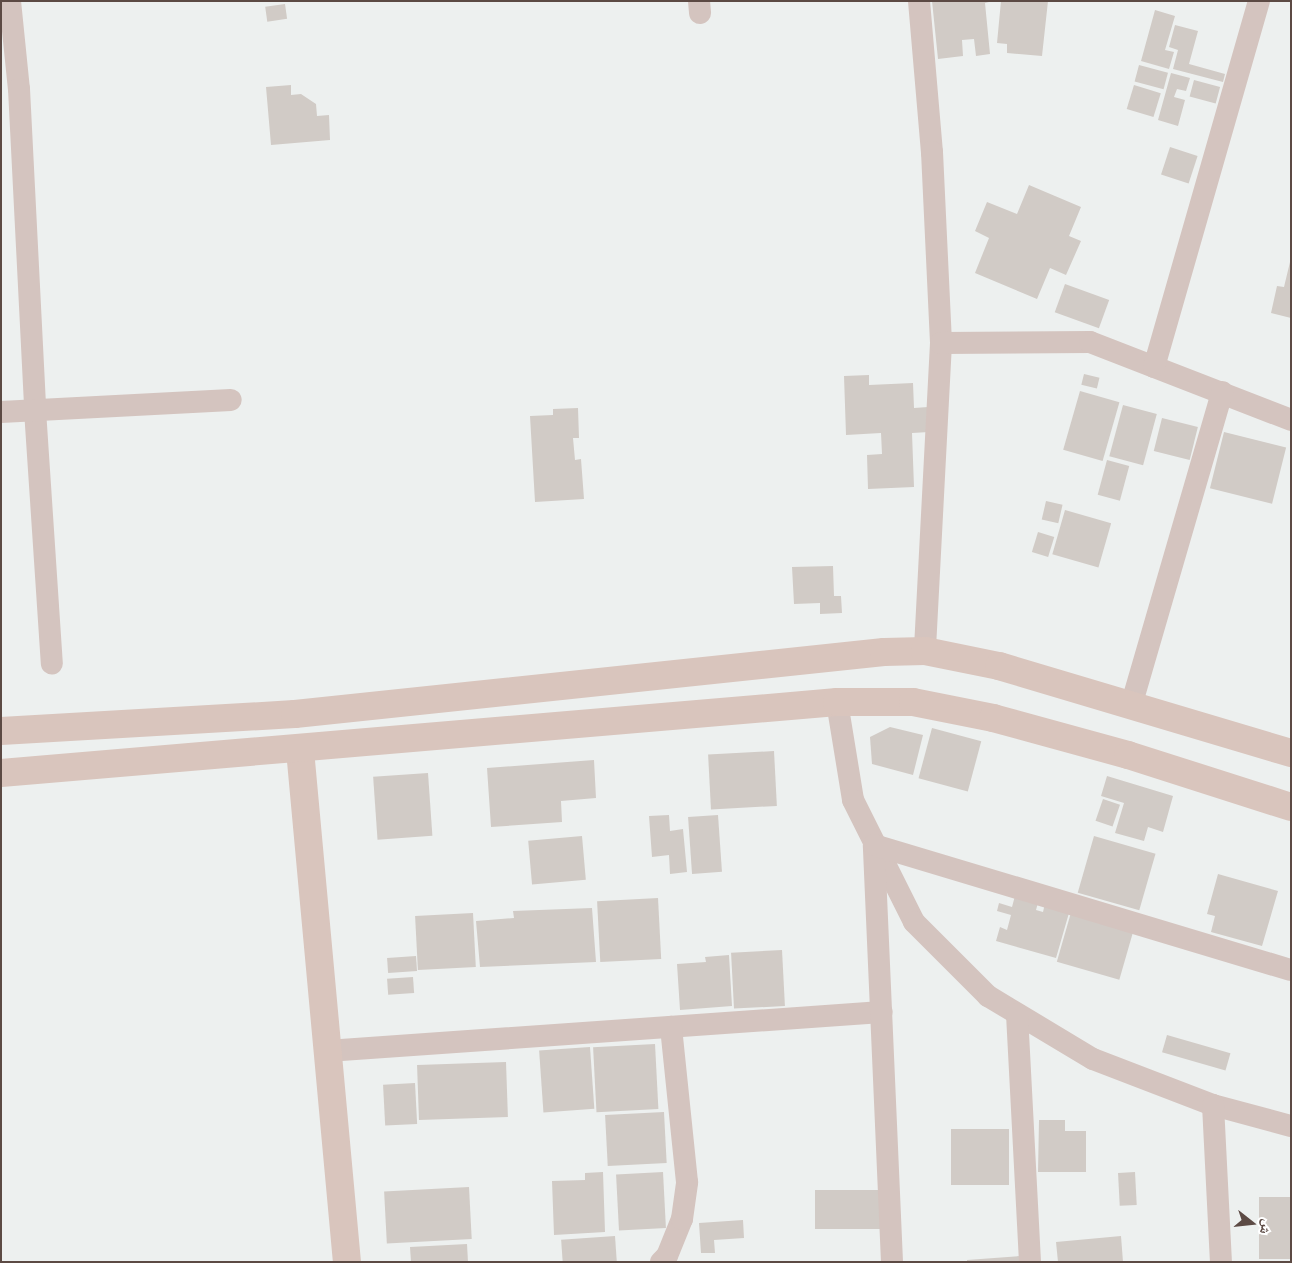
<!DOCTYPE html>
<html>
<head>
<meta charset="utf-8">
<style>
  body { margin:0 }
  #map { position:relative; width:1292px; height:1263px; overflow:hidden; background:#edf0ef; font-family:Roboto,"Noto Naskh Arabic",sans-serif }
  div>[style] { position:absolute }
  .building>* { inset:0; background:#d1cbc6; transform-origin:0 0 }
  .street>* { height:22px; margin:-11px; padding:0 11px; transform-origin:11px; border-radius:11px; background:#d4c4bf }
  .secondary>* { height:28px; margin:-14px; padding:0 14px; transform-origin:14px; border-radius:14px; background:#d9c5bd }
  span { translate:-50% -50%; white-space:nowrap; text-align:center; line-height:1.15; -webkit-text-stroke:4px #fff; paint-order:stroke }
  .frame { position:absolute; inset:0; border:2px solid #5c4a44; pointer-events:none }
  .north { position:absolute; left:1227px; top:1198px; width:50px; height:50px; -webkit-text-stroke:4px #fff; paint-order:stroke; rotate:106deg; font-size:14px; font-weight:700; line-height:20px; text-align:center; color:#5c4a44 }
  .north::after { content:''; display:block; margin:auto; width:18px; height:22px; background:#5c4a44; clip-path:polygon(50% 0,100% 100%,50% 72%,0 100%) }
</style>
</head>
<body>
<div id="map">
  <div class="building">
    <div style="clip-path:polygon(932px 1px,993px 1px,985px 3px,990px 54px,976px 56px,974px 39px,962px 40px,963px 56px,938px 59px)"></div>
    <div style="clip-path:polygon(1001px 1px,1048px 1px,1042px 56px,1007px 53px,1007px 44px,997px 43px)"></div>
    <div style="left:285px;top:4px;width:15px;height:20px;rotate:82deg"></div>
    <div style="clip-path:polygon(1155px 10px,1175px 16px,1165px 50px,1174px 52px,1169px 69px,1141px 61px)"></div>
    <div style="clip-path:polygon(1175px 25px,1198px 31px,1189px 64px,1225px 74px,1223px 82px,1173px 69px,1178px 50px,1169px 47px)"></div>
    <div style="left:1139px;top:65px;width:30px;height:17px;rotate:15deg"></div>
    <div style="clip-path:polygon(1171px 73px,1190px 78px,1186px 91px,1177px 89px,1174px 97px,1185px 100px,1178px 126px,1158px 120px)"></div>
    <div style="left:1194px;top:80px;width:27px;height:17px;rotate:15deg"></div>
    <div style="clip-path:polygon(291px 85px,291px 95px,301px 94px,316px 104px,317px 116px,329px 115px,330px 140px,271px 145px,266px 87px)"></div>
    <div style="left:1134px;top:85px;width:28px;height:25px;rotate:17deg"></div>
    <div style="left:1170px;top:147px;width:29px;height:29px;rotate:18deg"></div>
    <div style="clip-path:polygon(1029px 185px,1081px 207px,1069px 236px,1081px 241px,1066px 275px,1050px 268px,1037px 299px,975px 273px,989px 238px,975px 231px,987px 202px,1017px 214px)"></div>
    <div style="clip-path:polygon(1290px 262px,1291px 262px,1291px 318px,1271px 313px,1277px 286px,1284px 287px)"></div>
    <div style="left:1065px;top:284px;width:47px;height:30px;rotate:20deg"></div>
    <div style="left:1084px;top:374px;width:16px;height:11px;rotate:14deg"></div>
    <div style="clip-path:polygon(869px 375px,869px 385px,913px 383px,914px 408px,928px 407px,929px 432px,912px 433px,914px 487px,868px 489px,867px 455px,882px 454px,881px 433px,846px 435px,844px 376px)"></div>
    <div style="left:1080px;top:391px;width:41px;height:61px;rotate:16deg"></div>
    <div style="left:1123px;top:405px;width:35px;height:53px;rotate:15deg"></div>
    <div style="clip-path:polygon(578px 408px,579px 438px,573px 438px,575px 460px,581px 459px,584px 499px,535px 502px,530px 416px,553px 415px,553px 409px)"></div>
    <div style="left:1162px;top:418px;width:37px;height:34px;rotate:14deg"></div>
    <div style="left:1224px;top:432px;width:64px;height:58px;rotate:14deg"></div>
    <div style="left:1107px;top:460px;width:23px;height:36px;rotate:15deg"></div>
    <div style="left:1046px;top:501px;width:17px;height:19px;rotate:13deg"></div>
    <div style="left:1065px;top:510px;width:48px;height:46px;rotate:16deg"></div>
    <div style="left:1038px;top:532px;width:17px;height:21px;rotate:17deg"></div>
    <div style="clip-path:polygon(833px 566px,834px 596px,841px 596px,842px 613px,820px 614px,820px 603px,794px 604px,792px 567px)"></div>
    <div style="clip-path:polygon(890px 727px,923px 735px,913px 775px,872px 764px,870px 737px)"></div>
    <div style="left:932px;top:728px;width:51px;height:52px;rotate:15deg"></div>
    <div style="left:774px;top:751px;width:55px;height:66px;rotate:87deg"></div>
    <div style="clip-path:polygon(594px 760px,596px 798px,561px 801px,562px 822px,491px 827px,487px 768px)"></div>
    <div style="left:428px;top:773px;width:63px;height:55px;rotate:86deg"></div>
    <div style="clip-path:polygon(1107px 776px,1173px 796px,1163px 832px,1148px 827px,1144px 841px,1115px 833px,1124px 803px,1101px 796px)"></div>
    <div style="left:1103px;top:799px;width:18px;height:23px;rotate:19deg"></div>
    <div style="clip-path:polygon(669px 815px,670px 831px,683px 829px,687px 872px,670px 874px,669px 855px,652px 857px,649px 816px)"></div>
    <div style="left:718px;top:815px;width:57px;height:30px;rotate:86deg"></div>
    <div style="left:582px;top:836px;width:44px;height:54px;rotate:85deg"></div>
    <div style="left:1094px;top:836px;width:64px;height:59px;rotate:16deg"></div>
    <div style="clip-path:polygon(1218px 874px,1278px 891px,1262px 946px,1211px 932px,1215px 916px,1207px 914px)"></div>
    <div style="clip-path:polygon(1016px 892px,1039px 899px,1036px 910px,1043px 912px,1046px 899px,1071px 906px,1056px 958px,996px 941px,1000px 927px,1007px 930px,1011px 915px,997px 911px,999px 903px,1012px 907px)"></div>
    <div style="left:658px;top:898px;width:61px;height:61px;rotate:87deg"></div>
    <div style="clip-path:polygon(592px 908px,596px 962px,480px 967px,476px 921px,514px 918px,513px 911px)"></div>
    <div style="left:1072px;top:909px;width:65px;height:55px;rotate:16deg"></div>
    <div style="left:473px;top:913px;width:54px;height:58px;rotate:87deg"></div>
    <div style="left:782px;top:950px;width:56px;height:51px;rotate:87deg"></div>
    <div style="clip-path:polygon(729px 955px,732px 1006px,680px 1010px,677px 964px,706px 962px,705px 957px)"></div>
    <div style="left:416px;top:956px;width:15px;height:29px;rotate:86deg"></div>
    <div style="left:413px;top:977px;width:16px;height:26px;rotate:86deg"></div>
    <div style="left:1167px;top:1035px;width:66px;height:18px;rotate:16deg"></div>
    <div style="left:655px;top:1044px;width:65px;height:62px;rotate:87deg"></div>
    <div style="left:590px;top:1047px;width:62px;height:51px;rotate:86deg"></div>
    <div style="left:506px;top:1062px;width:55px;height:89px;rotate:88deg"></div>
    <div style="left:415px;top:1083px;width:41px;height:32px;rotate:87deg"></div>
    <div style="left:664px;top:1112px;width:51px;height:59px;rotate:87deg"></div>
    <div style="clip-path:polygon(1039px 1120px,1065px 1120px,1065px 1131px,1086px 1131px,1086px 1172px,1038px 1172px)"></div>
    <div style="left:1009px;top:1129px;width:56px;height:58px;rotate:90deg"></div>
    <div style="clip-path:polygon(603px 1172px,605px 1232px,554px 1235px,552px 1181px,585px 1180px,585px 1173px)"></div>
    <div style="left:663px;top:1172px;width:56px;height:47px;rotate:87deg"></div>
    <div style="left:1135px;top:1172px;width:33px;height:17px;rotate:87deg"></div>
    <div style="left:469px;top:1187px;width:52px;height:85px;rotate:87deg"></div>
    <div style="left:884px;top:1190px;width:39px;height:69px;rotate:90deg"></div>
    <div style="left:1291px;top:1197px;width:62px;height:32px;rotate:90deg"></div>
    <div style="clip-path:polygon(743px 1220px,744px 1238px,714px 1240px,715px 1253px,701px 1253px,699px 1223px)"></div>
    <div style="left:615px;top:1236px;width:26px;height:54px;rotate:86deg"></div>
    <div style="clip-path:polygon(1121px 1236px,1123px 1262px,1058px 1262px,1056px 1242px)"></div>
    <div style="clip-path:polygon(467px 1244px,468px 1262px,411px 1262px,410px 1247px)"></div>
    <div style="clip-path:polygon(1020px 1256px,1021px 1262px,967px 1262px,967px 1260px)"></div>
  </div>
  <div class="street">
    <div style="left:10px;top:1px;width:88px;rotate:84.2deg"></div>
    <div style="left:19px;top:89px;width:321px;rotate:87.1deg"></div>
    <div style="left:35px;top:410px;width:254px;rotate:86.2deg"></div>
    <div style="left:699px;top:1px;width:12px;rotate:85deg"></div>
    <div style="left:919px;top:1px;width:152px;rotate:85.1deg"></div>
    <div style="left:932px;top:152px;width:191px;rotate:87.3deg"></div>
    <div style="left:941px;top:343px;width:308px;rotate:93deg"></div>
    <div style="left:941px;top:343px;width:149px;rotate:-0.4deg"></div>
    <div style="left:1090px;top:342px;width:216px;rotate:21.2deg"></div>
    <div style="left:1154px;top:367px;width:381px;rotate:-74deg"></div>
    <div style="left:1px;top:412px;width:230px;rotate:-3deg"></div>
    <div style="left:837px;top:702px;width:99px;rotate:80.7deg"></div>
    <div style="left:853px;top:800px;width:136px;rotate:63.4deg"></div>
    <div style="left:914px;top:922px;width:105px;rotate:45deg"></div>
    <div style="left:988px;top:996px;width:122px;rotate:31deg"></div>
    <div style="left:1093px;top:1059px;width:129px;rotate:21deg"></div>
    <div style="left:1213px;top:1105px;width:81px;rotate:15.1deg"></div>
    <div style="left:1131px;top:706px;width:327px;rotate:-73.8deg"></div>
    <div style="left:1017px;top:1014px;width:248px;rotate:87deg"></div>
    <div style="left:327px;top:1051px;width:556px;rotate:-4.02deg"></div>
    <div style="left:1213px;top:1105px;width:157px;rotate:87.1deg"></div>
    <div style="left:661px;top:1262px;width:8px;rotate:-45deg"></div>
    <div style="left:667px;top:1256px;width:40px;rotate:-68deg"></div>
    <div style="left:682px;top:1219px;width:37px;rotate:-82deg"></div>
    <div style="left:687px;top:1182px;width:156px;rotate:-95.9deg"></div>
    <div style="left:892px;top:1262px;width:417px;rotate:-92.5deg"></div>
    <div style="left:874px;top:845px;width:435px;rotate:16.7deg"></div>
  </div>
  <div class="secondary">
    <div style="left:1px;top:731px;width:294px;rotate:-3.3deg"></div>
    <div style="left:295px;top:714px;width:592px;rotate:-6.01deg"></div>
    <div style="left:884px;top:652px;width:41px;rotate:-1.4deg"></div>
    <div style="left:925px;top:651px;width:76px;rotate:11.5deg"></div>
    <div style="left:999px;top:666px;width:305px;rotate:16.6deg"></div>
    <div style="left:300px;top:750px;width:514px;rotate:84.76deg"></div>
    <div style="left:1px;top:773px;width:839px;rotate:-4.85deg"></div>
    <div style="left:837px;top:702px;width:76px"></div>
    <div style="left:913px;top:702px;width:82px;rotate:11.3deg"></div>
    <div style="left:993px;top:718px;width:140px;rotate:15.3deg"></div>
    <div style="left:1128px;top:755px;width:171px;rotate:17.7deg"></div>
  </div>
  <div class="frame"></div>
  <div class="north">ش</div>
</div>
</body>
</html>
